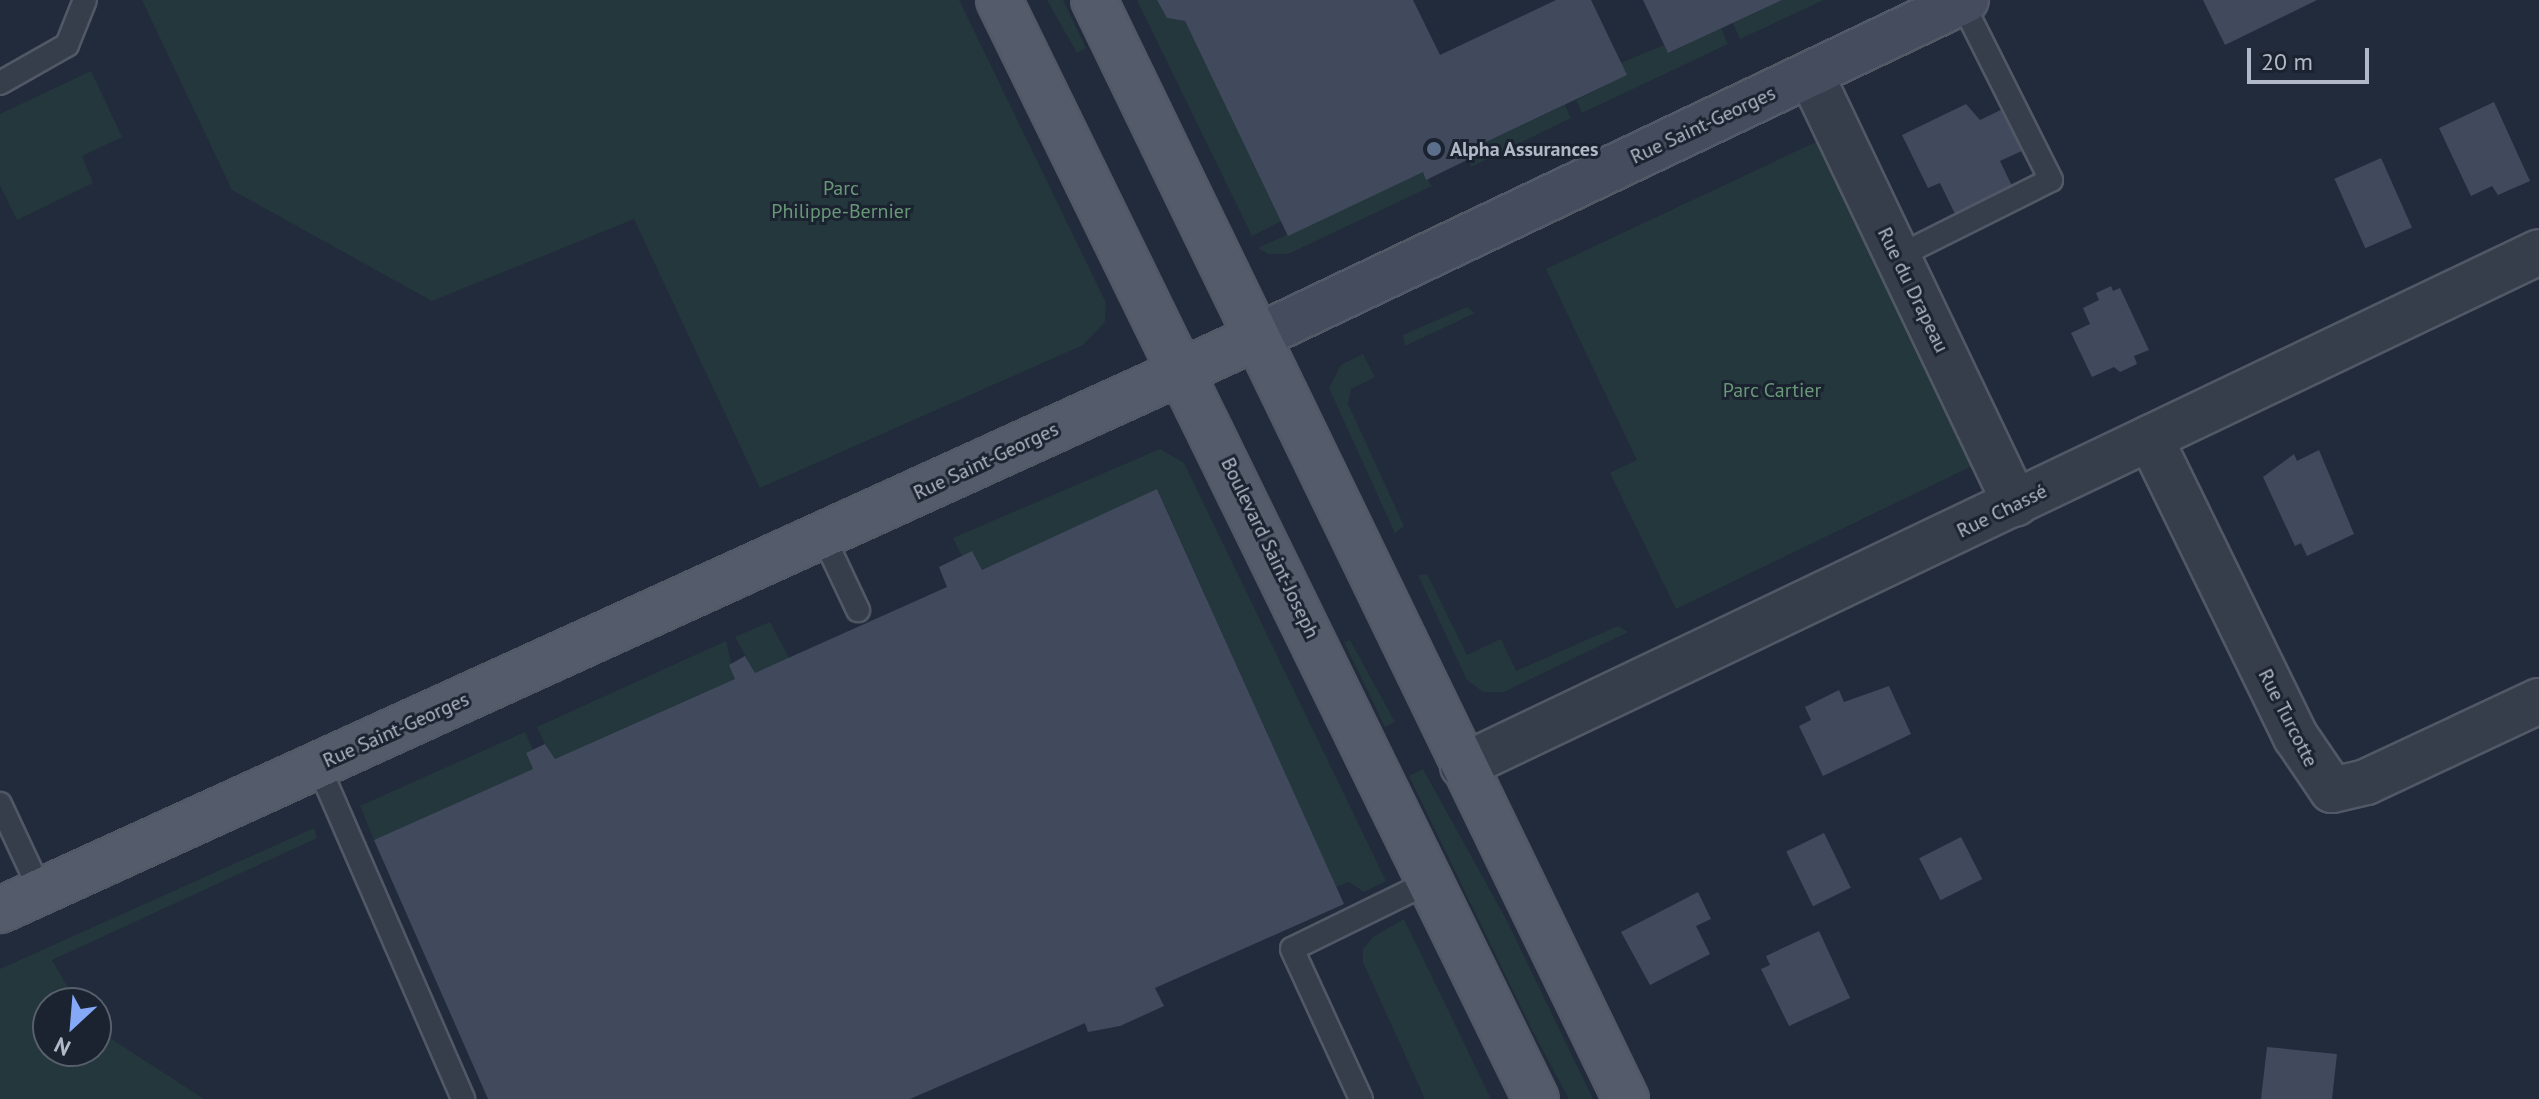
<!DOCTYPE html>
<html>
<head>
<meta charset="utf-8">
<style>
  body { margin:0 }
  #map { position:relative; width:2539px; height:1099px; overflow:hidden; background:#222b3b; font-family:"PT Sans",sans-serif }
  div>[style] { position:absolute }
  .green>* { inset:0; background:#24373c }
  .building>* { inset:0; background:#414a5d; transform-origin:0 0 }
  .roads { filter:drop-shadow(2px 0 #515866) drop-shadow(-2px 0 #515866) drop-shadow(0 2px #515866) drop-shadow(0 -2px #515866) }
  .lane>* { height:22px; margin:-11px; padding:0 11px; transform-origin:11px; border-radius:11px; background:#363d4b }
  .street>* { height:44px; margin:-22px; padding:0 22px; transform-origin:22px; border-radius:22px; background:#363d4b }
  .secondary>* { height:44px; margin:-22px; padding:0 22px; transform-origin:22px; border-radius:22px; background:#444c5e }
  .primary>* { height:44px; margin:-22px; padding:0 22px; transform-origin:22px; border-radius:22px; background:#545c6b }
  .dots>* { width:22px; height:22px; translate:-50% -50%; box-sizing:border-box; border:4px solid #1b2230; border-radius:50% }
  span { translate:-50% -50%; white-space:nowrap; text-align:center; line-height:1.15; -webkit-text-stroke:6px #1b2230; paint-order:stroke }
  .street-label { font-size:20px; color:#b1b8c7 }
  .poi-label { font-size:20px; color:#b1b8c7; font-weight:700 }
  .left { translate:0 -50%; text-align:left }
  .park-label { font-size:20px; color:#689877 }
  .north { position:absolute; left:32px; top:987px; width:80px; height:80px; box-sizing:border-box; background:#1b2230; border:2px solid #575e6c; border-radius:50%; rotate:206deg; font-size:22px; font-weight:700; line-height:32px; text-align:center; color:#b1b8c7 }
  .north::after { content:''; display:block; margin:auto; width:28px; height:36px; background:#85a9f7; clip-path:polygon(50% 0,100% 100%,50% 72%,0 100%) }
  .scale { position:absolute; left:2247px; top:48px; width:122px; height:36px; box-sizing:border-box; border:4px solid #b1b8c7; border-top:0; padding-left:10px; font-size:24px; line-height:28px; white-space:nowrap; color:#b1b8c7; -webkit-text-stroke:6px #1b2230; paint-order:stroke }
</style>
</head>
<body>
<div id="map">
  <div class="green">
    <div style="clip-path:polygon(142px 0,959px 0,1106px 303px,1105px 322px,1083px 345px,760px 488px,634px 219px,432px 301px,232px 190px)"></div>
    <div style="clip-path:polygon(1047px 0,1063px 0,1086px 48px,1077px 53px)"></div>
    <div style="clip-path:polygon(1137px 0,1157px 0,1167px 18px,1185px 21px,1281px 221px,1252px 236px)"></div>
    <div style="clip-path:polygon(1782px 0,1824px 0,1740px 39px,1733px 23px)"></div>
    <div style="clip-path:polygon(1721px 28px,1728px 44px,1582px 113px,1576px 100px,1626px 75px,1621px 63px,1664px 45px,1669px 53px)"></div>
    <div style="clip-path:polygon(91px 71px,122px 137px,82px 156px,93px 183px,17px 220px,0 185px,0 114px)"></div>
    <div style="clip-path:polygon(1565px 105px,1571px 118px,1471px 167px,1467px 151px)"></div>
    <div style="clip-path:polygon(1818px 141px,1974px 465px,1676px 609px,1610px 473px,1637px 460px,1546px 269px)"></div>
    <div style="clip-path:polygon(1423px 172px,1432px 186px,1288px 254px,1268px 254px,1258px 248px)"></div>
    <div style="clip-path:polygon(1467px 307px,1475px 313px,1405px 346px,1403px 335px)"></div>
    <div style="clip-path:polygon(1363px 354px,1375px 377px,1351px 389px,1348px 404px,1404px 526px,1395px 533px,1329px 388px,1341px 365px)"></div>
    <div style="clip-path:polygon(1160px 449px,1184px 463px,1386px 881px,1364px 892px,1349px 882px,1336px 887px,1158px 490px,982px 570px,972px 551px,962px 556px,953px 538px)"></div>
    <div style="clip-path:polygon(1427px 574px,1467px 655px,1501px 639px,1516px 671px,1618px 626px,1628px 632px,1504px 692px,1483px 692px,1467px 680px,1418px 575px)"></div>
    <div style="clip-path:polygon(770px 622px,789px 658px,755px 673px,735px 637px)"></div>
    <div style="clip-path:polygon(1350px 640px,1395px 722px,1385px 727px,1344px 642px)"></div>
    <div style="clip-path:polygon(726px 641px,735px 679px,555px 759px,545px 744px,537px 727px)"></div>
    <div style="clip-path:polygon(525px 732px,533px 750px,526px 754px,533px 769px,374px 840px,360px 806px)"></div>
    <div style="clip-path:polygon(1423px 769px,1507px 921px,1593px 1099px,1569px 1099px,1533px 1032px,1409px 776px)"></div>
    <div style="clip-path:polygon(314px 828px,317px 838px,52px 960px,77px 1003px,48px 1003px,48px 1051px,96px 1051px,96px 1029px,204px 1099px,0 1099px,0 969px)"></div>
    <div style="clip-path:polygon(1404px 919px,1491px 1099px,1425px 1099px,1363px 962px,1363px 949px,1373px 937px)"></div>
  </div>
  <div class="building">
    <div style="clip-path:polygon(1157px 0,1413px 0,1440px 55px,1556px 0,1591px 0,1627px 75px,1467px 151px,1467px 160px,1426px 180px,1423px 172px,1288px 236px,1185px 21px,1167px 18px)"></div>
    <div style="clip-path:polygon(1643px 0,1782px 0,1668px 53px)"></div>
    <div style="clip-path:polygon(2203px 0,2317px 0,2225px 45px)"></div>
    <div style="clip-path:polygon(2494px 102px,2530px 181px,2498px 195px,2492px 186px,2471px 196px,2439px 128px)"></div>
    <div style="clip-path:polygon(1966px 104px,1980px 120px,2005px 108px,2026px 149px,2000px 161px,2012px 186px,1955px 214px,1940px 183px,1928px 188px,1902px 135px)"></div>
    <div style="left:2381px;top:158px;width:76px;height:51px;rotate:66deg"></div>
    <div style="clip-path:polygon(2111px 286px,2113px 291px,2120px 288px,2149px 350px,2134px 356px,2137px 364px,2120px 372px,2114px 367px,2092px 377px,2071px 333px,2090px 324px,2083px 308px,2099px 300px,2096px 293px)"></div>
    <div style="clip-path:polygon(2319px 450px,2354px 534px,2307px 556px,2301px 543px,2295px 546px,2263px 477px,2294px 454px,2297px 461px)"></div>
    <div style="clip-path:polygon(1157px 489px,1344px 904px,1155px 988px,1164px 1006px,1120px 1026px,1088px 1032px,1085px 1023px,910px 1099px,488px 1099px,374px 840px,533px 769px,526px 753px,545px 744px,555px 759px,735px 679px,729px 665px,745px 656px,755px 673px,947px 587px,939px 567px,972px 551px,982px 570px)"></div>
    <div style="clip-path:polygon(1889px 686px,1911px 734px,1823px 776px,1799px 726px,1811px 720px,1805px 707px,1839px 690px,1844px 702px)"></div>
    <div style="left:1824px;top:833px;width:61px;height:42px;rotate:64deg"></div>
    <div style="left:1961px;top:837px;width:47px;height:47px;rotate:63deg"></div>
    <div style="clip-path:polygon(1698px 892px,1711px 919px,1696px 926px,1710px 954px,1650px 985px,1621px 932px)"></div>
    <div style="clip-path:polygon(1819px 931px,1850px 998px,1789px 1026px,1761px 969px,1770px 965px,1766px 956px)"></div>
    <div style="clip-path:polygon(2267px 1047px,2337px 1054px,2332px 1099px,2261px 1099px)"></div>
  </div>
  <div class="roads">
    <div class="lane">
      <div style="left:0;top:83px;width:77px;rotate:-29.6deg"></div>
      <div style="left:67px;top:45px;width:48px;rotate:-68.2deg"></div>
      <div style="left:1897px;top:257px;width:172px;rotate:-26.6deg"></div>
      <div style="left:2051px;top:180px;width:199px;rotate:-116.6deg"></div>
      <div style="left:823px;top:536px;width:82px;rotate:64.7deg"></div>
      <div style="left:318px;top:765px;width:364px;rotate:66.5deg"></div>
      <div style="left:0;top:804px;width:97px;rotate:65deg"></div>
      <div style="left:1361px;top:1099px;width:165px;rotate:-114.7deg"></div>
      <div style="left:1292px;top:949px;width:155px;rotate:-26.1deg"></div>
    </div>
    <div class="street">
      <div style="left:1811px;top:75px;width:475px;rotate:64.5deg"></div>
      <div style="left:2150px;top:438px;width:333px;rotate:64deg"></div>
      <div style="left:2296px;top:737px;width:64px;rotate:55.8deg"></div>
      <div style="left:2332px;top:790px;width:35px;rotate:-13deg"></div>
      <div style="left:2366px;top:782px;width:191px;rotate:-25.1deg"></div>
      <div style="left:1463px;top:766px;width:1192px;rotate:-25.53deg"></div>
    </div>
    <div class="secondary">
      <div style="left:1255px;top:338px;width:787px;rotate:-25.43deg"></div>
    </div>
    <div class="primary">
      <div style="left:999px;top:0;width:1223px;rotate:63.96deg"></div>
      <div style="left:1094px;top:0;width:1221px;rotate:64.17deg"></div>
      <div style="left:0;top:910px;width:1379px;rotate:-24.5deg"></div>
    </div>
  </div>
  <div class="dots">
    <div style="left:1434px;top:149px;background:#5c6f8a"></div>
  </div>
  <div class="street-label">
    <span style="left:1703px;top:125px;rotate:-25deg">Rue Saint-Georges</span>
    <span style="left:1913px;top:290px;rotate:64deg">Rue du Drapeau</span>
    <span style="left:986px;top:461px;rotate:-25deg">Rue Saint-Georges</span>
    <span style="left:2002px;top:511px;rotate:-26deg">Rue Chassé</span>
    <span style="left:1270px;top:548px;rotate:64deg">Boulevard Saint-Joseph</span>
    <span style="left:2288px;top:718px;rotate:63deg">Rue Turcotte</span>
    <span style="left:396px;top:730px;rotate:-24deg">Rue Saint-Georges</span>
  </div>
  <div class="poi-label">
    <span class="left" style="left:1450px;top:149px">Alpha Assurances</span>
  </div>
  <div class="park-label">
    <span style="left:841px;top:200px">Parc<br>Philippe-Bernier</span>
    <span style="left:1772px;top:390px">Parc Cartier</span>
  </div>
  <div class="north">N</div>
  <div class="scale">20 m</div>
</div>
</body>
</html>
